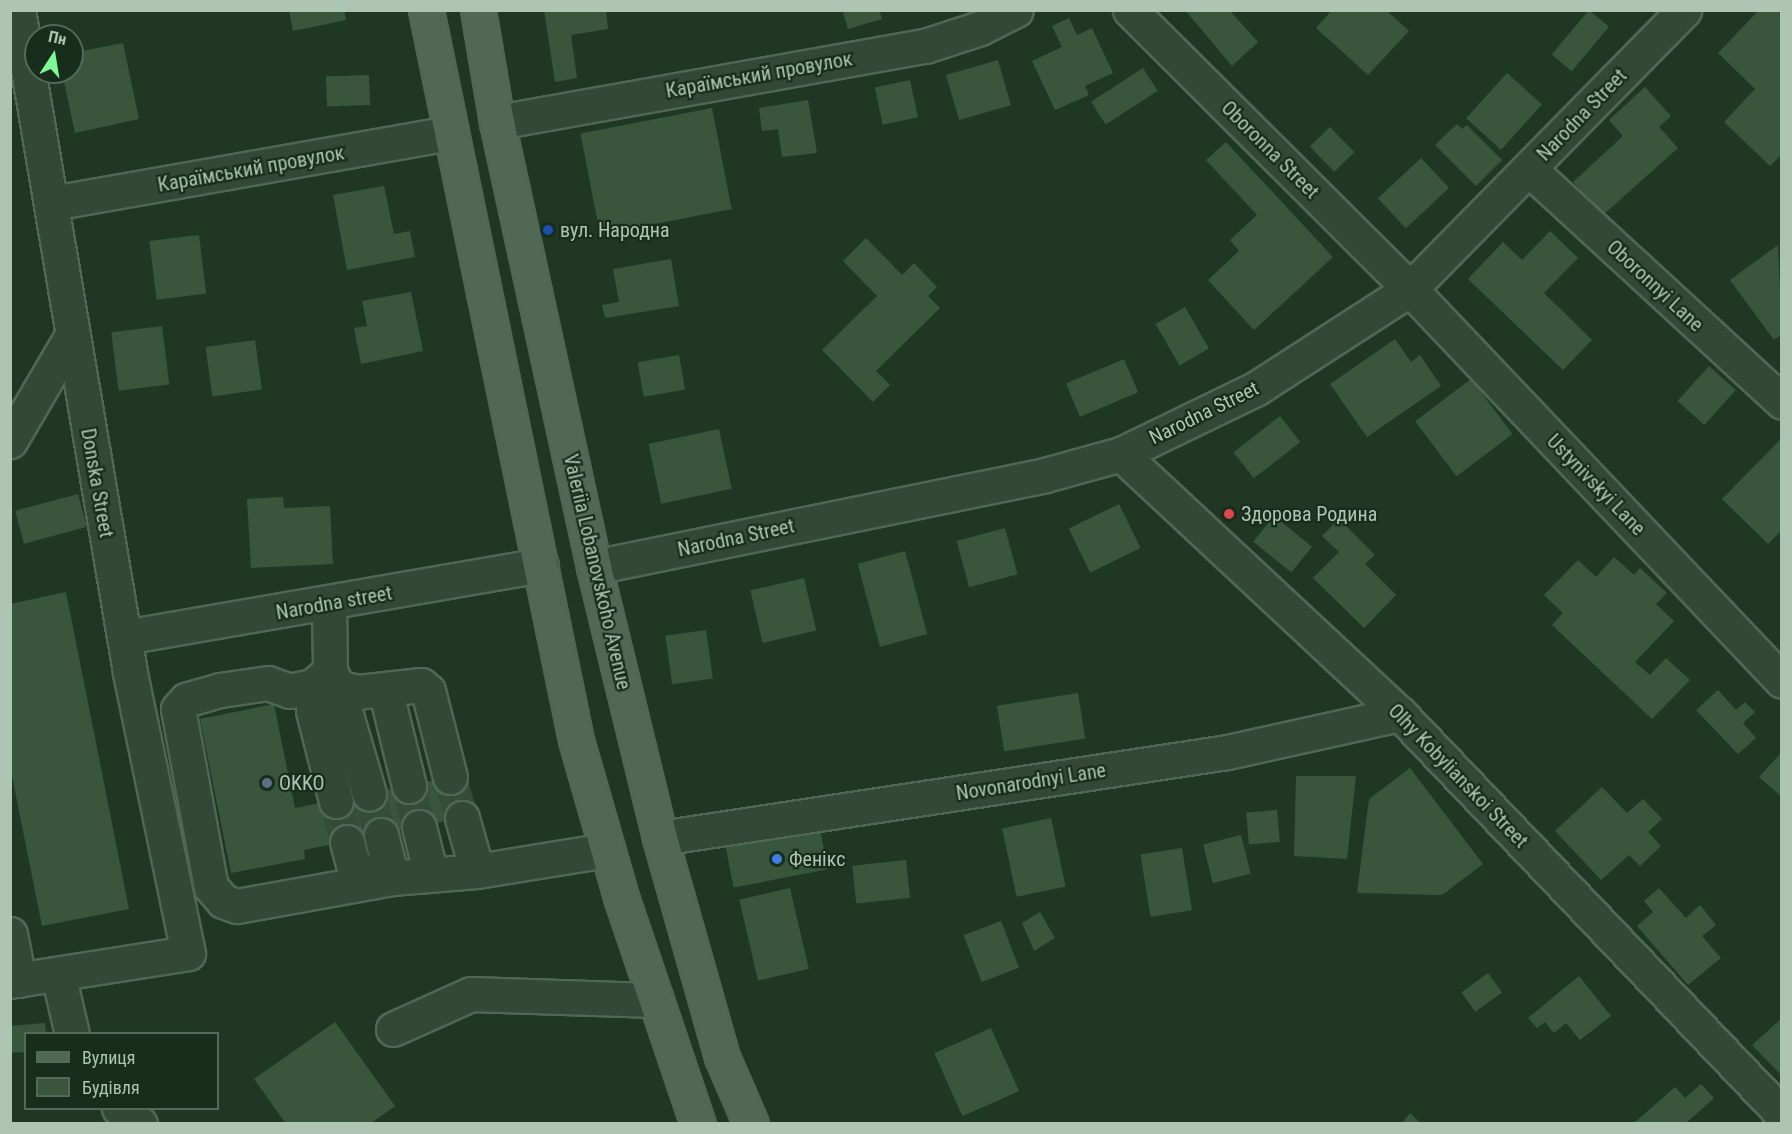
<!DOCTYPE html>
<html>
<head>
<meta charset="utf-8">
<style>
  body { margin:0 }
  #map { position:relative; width:1792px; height:1134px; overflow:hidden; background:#203823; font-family:"Roboto Condensed",sans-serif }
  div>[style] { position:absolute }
  .building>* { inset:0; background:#39563d; transform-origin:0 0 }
  .minor-tunnel>* { height:33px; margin-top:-16.5px; transform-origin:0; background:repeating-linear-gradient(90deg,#354d38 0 33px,transparent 0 49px) }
  .roads { filter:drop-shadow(2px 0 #516655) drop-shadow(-2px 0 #516655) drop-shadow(0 2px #516655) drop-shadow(0 -2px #516655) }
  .minor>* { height:33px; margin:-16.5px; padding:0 16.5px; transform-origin:16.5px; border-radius:16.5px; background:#334837 }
  .major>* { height:33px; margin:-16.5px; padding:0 16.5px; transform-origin:16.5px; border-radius:16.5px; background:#516954 }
  .dots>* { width:16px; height:16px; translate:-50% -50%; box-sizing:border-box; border:3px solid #192d1c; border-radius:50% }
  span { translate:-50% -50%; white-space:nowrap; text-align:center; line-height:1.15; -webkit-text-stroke:4.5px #192d1c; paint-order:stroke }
  .street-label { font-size:20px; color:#adc5b2 }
  .poi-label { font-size:20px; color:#adc5b2 }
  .left { translate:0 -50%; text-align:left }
  .frame { position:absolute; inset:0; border:12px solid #adc5b2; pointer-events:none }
  .legend { position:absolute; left:24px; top:1032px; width:195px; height:78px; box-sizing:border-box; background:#192d1c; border:2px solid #546a58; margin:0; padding:8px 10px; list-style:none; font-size:18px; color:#adc5b2 }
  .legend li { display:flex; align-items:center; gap:12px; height:30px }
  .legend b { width:30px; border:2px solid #546a58 }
  .north { position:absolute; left:24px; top:24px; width:60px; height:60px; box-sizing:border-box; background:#192d1c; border:2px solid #546a58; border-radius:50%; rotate:12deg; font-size:16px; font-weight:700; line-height:24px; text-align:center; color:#adc5b2 }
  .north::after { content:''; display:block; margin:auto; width:21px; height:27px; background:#7efa95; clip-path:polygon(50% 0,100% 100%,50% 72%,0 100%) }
</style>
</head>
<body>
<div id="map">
  <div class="building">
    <div style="clip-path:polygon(289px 10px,344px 10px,346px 20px,293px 31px)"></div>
    <div style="clip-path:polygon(544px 10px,606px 10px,608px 29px,571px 35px,577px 78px,555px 82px)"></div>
    <div style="clip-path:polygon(842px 10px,879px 10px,882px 19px,848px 29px)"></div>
    <div style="clip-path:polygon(1185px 10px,1229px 10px,1258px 42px,1232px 66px)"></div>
    <div style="clip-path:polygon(1332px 10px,1386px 10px,1409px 31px,1368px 75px,1316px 28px)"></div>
    <div style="left:1589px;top:10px;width:26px;height:58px;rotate:40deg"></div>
    <div style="clip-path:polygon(1759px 10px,1776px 10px,1782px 15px,1782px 154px,1770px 166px,1724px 122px,1755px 89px,1718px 53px)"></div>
    <div style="clip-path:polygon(1069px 18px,1077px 35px,1092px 28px,1113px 73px,1085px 86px,1089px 95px,1055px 110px,1032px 61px,1062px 47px,1052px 26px)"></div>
    <div style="clip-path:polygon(123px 43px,139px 119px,75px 133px,62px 72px,72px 72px,72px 53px)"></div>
    <div style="left:998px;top:60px;width:47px;height:54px;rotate:74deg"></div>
    <div style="left:1143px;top:68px;width:27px;height:62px;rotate:57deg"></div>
    <div style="left:1507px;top:73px;width:47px;height:61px;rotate:42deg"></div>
    <div style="left:369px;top:75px;width:30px;height:43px;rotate:88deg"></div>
    <div style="left:910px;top:80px;width:38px;height:36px;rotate:78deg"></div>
    <div style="clip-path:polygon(1645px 87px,1671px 116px,1659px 127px,1678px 148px,1603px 215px,1573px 182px,1623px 136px,1609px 120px)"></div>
    <div style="clip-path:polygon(808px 100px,817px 153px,782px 157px,778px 129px,762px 131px,759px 108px)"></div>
    <div style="left:712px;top:108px;width:103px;height:134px;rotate:79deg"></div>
    <div style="clip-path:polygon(1457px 124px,1462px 129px,1467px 125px,1502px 160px,1476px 186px,1435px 145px)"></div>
    <div style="left:1330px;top:127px;width:35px;height:28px;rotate:46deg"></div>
    <div style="clip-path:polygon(1226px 142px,1333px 257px,1254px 330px,1208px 280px,1239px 251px,1230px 240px,1257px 215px,1206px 160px)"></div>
    <div style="left:1421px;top:158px;width:41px;height:59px;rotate:47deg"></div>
    <div style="clip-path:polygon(384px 186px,394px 234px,410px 231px,415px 257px,347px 270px,333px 195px)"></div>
    <div style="clip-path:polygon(1550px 231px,1578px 258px,1544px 293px,1592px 340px,1563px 370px,1468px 279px,1503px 242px,1522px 260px)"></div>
    <div style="left:199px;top:235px;width:59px;height:50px;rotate:83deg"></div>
    <div style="clip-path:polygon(866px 238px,902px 275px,914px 263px,937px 287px,928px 296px,940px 308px,876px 371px,890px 385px,873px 402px,822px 350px,877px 296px,843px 261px)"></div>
    <div style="clip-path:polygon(1778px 245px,1782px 334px,1774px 340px,1730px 280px)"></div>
    <div style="clip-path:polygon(671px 259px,679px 306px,605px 318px,602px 305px,619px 302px,613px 269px)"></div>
    <div style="clip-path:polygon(411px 292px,423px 351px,361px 364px,354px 328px,367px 326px,362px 301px)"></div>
    <div style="left:1185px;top:307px;width:48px;height:34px;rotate:60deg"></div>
    <div style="left:162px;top:326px;width:59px;height:51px;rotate:83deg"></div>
    <div style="clip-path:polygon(1395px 339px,1411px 362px,1420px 355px,1441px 386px,1367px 437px,1330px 384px)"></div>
    <div style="left:255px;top:340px;width:50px;height:50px;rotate:82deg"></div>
    <div style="left:679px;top:355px;width:35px;height:42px;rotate:80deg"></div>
    <div style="left:1124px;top:359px;width:36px;height:63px;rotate:67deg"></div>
    <div style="left:1709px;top:366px;width:36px;height:47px;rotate:42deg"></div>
    <div style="left:1471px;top:379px;width:69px;height:70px;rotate:53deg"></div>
    <div style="left:1280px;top:416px;width:33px;height:59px;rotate:52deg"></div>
    <div style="left:719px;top:429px;width:61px;height:72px;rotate:78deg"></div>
    <div style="clip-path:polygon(1782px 438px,1782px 530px,1768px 544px,1722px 499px)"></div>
    <div style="left:78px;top:494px;width:34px;height:65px;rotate:75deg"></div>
    <div style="clip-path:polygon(283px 497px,284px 508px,330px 506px,333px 564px,251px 568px,247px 499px)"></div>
    <div style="left:1119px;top:504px;width:49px;height:56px;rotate:64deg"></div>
    <div style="left:1274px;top:516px;width:49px;height:33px;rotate:39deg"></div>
    <div style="clip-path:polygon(1339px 519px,1375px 555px,1365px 564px,1396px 595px,1364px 628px,1313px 578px,1339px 552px,1322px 536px)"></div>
    <div style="left:1005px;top:528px;width:48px;height:50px;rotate:75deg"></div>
    <div style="left:905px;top:551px;width:86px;height:49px;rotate:75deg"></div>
    <div style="clip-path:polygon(1614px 557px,1634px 575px,1640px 568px,1667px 593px,1656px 604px,1674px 621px,1635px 662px,1650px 675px,1666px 658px,1690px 680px,1652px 719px,1552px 625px,1563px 613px,1544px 595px,1578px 560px,1596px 577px)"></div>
    <div style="left:804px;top:578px;width:54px;height:55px;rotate:77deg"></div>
    <div style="clip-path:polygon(66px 592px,129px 909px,42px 926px,10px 766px,10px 604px)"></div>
    <div style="left:706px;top:630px;width:49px;height:41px;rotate:82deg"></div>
    <div style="clip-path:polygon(1718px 690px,1736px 710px,1745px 702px,1755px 712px,1743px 723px,1756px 738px,1738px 754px,1696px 710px)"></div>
    <div style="left:1078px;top:693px;width:46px;height:82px;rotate:81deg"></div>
    <div style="clip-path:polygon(274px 704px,295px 808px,466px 774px,475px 815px,304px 850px,305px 859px,231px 873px,200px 719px)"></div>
    <div style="clip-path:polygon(1782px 752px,1782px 797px,1759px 777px)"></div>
    <div style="clip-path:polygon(1410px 768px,1483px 864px,1442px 895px,1357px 893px,1369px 799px)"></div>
    <div style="clip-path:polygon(1296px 776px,1356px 776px,1347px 859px,1294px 856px)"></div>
    <div style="clip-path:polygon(1602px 787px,1627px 813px,1643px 799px,1662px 819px,1648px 832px,1661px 846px,1640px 866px,1629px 855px,1601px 880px,1555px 831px)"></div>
    <div style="left:1277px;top:810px;width:32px;height:31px;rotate:85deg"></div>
    <div style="left:1051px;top:818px;width:70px;height:50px;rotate:78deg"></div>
    <div style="left:820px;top:829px;width:41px;height:96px;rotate:79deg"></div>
    <div style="left:1241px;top:835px;width:40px;height:39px;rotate:76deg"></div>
    <div style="left:1182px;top:848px;width:63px;height:42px;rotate:81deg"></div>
    <div style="left:906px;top:860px;width:38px;height:54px;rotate:84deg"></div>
    <div style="left:790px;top:888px;width:83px;height:52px;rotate:77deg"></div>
    <div style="clip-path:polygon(1659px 888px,1686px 918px,1700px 905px,1716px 925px,1702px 936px,1721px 958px,1688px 985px,1637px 926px,1653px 912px,1644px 901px)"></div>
    <div style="clip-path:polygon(1040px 912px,1055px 938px,1034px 951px,1022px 923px)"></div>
    <div style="left:1001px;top:921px;width:50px;height:40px;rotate:69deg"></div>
    <div style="left:1488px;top:973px;width:24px;height:33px;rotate:54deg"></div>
    <div style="clip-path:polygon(1579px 976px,1611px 1016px,1580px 1040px,1566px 1023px,1554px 1033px,1545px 1022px,1537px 1028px,1528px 1018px)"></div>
    <div style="clip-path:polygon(1782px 1018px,1782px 1076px,1752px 1045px)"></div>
    <div style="clip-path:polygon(335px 1022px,395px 1106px,370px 1124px,286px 1124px,254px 1079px)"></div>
    <div style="clip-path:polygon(45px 1023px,46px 1034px,26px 1034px,26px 1052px,10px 1053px,10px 1026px)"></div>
    <div style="left:991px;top:1028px;width:69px;height:62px;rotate:66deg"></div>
    <div style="clip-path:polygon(1701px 1084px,1714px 1098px,1685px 1124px,1633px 1124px,1675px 1087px,1685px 1098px)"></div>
    <div style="clip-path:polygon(1410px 1113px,1421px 1124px,1401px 1124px)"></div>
  </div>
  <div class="minor-tunnel">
    <div style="left:450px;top:777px;width:43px;rotate:73.7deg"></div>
    <div style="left:409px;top:786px;width:42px;rotate:76.3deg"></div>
    <div style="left:369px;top:794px;width:43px;rotate:73.7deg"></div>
    <div style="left:336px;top:801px;width:42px;rotate:75deg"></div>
  </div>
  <div class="roads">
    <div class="minor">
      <div style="left:1130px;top:10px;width:395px;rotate:44.9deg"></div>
      <div style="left:1410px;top:289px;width:540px;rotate:46.5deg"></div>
      <div style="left:497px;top:122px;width:435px;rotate:-10.1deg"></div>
      <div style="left:925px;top:46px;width:58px;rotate:-18.1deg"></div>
      <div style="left:980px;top:28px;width:40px;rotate:-26.6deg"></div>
      <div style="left:1529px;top:169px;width:344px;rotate:42.6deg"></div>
      <div style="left:53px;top:203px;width:402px;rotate:-10deg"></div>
      <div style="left:10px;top:441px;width:121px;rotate:-59.6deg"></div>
      <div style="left:1121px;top:454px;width:381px;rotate:43deg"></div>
      <div style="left:1400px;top:714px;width:553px;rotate:46.32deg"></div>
      <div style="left:594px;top:567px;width:460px;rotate:-11.5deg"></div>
      <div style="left:1045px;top:475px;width:79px;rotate:-15.4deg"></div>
      <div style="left:1121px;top:454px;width:151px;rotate:-25.9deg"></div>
      <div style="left:1257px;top:388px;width:182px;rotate:-32.9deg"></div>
      <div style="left:1410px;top:289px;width:391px;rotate:-45.5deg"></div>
      <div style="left:329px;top:604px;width:67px;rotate:89.1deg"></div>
      <div style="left:330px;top:671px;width:43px;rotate:113deg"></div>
      <div style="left:313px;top:711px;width:93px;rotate:75.7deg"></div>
      <div style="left:125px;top:637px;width:422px;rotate:-9.8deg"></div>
      <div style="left:338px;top:687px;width:111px;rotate:73.8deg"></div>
      <div style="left:385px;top:689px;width:100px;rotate:76.1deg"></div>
      <div style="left:450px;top:777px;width:89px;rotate:-104.3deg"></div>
      <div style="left:428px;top:691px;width:9px;rotate:-139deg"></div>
      <div style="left:421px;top:685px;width:63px;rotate:173.7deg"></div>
      <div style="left:358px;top:692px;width:21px;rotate:-166deg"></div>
      <div style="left:338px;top:687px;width:18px;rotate:-117deg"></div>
      <div style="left:330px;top:671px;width:23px;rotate:139deg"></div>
      <div style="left:313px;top:686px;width:24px;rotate:168deg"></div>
      <div style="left:290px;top:691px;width:23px;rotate:-160deg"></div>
      <div style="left:268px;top:683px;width:49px;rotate:171.7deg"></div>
      <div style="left:220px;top:690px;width:35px;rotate:164deg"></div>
      <div style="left:186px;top:700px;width:12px;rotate:132deg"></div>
      <div style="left:178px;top:709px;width:181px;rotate:79.5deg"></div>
      <div style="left:211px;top:887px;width:18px;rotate:49deg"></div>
      <div style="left:223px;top:901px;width:15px;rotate:20deg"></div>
      <div style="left:237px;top:906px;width:158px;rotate:-10.2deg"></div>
      <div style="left:392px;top:878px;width:85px;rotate:-4.7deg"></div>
      <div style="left:477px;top:871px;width:132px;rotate:-9.2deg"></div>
      <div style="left:462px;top:818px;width:55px;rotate:74.2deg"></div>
      <div style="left:419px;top:827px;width:49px;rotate:76deg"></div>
      <div style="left:381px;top:835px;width:44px;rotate:75.7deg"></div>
      <div style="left:660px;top:838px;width:573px;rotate:-8.62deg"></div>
      <div style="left:1227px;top:752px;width:177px;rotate:-12.4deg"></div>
      <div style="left:347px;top:842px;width:23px;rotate:75deg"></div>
      <div style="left:353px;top:864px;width:11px;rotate:38deg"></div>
      <div style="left:362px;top:871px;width:31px;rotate:13deg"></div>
      <div style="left:10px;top:934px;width:47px;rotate:78.9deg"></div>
      <div style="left:58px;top:974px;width:62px;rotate:76.9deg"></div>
      <div style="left:10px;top:981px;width:180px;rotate:-8.9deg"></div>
      <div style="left:188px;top:953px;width:287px;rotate:-101.7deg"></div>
      <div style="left:130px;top:672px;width:671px;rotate:-99.6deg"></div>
      <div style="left:393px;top:1029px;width:85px;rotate:-24.2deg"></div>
      <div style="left:471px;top:994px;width:185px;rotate:1.9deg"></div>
      <div style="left:119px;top:1108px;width:26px;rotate:37deg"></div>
    </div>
    <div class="major">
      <div style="left:426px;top:10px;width:745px;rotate:78.39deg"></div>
      <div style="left:576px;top:740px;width:163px;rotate:74deg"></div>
      <div style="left:621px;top:897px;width:240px;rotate:71.3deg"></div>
      <div style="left:478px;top:10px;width:114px;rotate:80.4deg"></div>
      <div style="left:497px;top:122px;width:455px;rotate:77.7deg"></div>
      <div style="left:594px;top:567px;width:279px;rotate:76.3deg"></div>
      <div style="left:660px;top:838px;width:228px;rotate:74.2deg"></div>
      <div style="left:722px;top:1057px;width:73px;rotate:66.6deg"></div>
    </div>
  </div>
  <div class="dots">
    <div style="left:548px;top:230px;background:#1a4fb4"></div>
    <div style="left:1229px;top:514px;background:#e0444e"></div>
    <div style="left:267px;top:783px;background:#5c6f8a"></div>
    <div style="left:777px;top:859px;background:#3f7fe0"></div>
  </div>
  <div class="street-label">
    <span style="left:759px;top:75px;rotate:-10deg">Караїмський провулок</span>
    <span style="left:1582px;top:115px;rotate:-46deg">Narodna Street</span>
    <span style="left:1270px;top:150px;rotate:45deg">Oboronna Street</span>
    <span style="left:251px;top:169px;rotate:-10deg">Караїмський провулок</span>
    <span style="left:1655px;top:286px;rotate:43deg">Oboronnyi Lane</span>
    <span style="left:1204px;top:413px;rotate:-26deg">Narodna Street</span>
    <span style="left:97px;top:483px;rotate:80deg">Donska Street</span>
    <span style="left:1596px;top:485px;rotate:46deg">Ustynivskyi Lane</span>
    <span style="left:736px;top:538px;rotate:-12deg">Narodna Street</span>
    <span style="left:597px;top:572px;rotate:77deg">Valeriia Lobanovskoho Avenue</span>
    <span style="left:334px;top:603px;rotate:-10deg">Narodna street</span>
    <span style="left:1458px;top:776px;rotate:46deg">Olhy Kobylianskoi Street</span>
    <span style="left:1031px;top:782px;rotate:-9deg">Novonarodnyi Lane</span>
  </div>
  <div class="poi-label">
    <span class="left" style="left:560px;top:230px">вул. Народна</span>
    <span class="left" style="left:1241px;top:514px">Здорова Родина</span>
    <span class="left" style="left:279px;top:783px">OKKO</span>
    <span class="left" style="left:789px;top:859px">Фенікс</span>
  </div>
  <div class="frame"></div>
  <ul class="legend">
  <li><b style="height:8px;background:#516954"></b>Вулиця</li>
  <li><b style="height:16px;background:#39563d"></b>Будівля</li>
  </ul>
  <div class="north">Пн</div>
</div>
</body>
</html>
